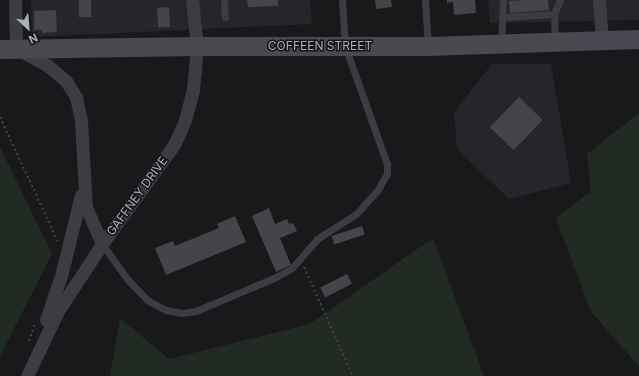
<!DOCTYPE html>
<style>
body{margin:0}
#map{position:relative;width:639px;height:376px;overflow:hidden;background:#19191c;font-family:Inter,sans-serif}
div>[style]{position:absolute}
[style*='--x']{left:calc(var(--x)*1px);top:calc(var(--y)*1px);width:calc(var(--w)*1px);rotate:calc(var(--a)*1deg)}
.built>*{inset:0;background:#262529}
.green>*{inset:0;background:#212a23}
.building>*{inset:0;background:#444449;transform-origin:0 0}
.path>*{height:2px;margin-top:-1px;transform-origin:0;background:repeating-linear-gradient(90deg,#404148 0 2px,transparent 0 5px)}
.service>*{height:7px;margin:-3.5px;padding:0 3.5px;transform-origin:3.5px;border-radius:3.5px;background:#3c3c43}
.minor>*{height:13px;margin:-6.5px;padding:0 6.5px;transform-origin:6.5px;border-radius:6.5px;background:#3c3c43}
.secondary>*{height:19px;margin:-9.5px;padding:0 9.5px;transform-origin:9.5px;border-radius:9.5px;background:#484951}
span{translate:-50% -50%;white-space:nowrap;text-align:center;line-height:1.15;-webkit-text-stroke:3px #141417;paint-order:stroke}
.street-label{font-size:12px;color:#abafbb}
.north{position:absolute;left:8px;top:8px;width:40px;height:40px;-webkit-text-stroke:3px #141417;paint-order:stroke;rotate:154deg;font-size:11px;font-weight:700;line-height:16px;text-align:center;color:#abafbb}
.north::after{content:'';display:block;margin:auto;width:14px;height:18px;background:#abafbb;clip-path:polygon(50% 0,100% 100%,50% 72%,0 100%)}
</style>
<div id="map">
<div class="built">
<div style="clip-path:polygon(31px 0,310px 0,312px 24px,32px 37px)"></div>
<div style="clip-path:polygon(488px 0,639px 0,639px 20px,490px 23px)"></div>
<div style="clip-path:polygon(492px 64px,551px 64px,571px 183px,509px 199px,457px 149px,454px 112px)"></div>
</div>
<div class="green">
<div style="clip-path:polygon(639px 113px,639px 366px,591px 312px,556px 218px,591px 191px,587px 154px)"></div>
<div style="clip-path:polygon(0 147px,52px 254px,0 356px)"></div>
<div style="clip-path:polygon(433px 238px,484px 376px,110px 376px,120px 318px,169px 359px,310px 324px)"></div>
</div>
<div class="building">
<div style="left:79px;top:0;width:12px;height:17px"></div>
<div style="clip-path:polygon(247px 0,278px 0,278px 6px,248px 7px)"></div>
<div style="clip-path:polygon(375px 0,391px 0,392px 7px,376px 9px)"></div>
<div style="clip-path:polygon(447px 0,475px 0,476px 13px,454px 15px,453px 2px,447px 3px)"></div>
<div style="clip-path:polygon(525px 0,548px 0,549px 10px,510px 13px,509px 1px)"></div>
<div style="left:169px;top:7px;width:20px;height:12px;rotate:87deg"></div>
<div style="clip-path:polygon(56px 10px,57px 32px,42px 33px,42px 30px,34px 30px,34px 11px)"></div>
<div style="left:519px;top:97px;width:33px;height:42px;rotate:44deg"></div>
<div style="clip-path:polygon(269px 208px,275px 224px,287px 219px,289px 224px,293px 223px,297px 231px,280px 238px,291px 265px,276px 272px,252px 216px)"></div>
<div style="clip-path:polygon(235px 216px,246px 242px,166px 275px,155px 248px,173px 241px,175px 246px,219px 228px,217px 224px)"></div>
<div style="left:362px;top:226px;width:9px;height:32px;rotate:72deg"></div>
<div style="left:347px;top:274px;width:11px;height:30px;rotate:63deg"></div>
</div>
<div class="path">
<div style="--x:0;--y:117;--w:138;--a:65.1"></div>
<div style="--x:304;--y:267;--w:120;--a:65.8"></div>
<div style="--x:29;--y:341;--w:18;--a:-71"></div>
</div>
<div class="service">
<div style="--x:224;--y:0;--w:17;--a:87"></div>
<div style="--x:425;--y:0;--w:46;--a:86.3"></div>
<div style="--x:554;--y:14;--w:26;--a:88"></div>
<div style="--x:502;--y:17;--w:52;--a:-3.3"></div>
<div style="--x:554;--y:14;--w:15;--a:-67"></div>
<div style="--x:501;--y:44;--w:44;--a:-87.4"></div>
<div style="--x:102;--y:244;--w:44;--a:54.2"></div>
<div style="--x:128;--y:280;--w:28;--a:46"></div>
<div style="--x:147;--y:300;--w:21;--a:28"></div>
<div style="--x:166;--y:310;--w:16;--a:11"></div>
<div style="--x:182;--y:313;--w:14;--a:-8"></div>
<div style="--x:196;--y:311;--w:87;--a:-23"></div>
<div style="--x:276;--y:277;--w:18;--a:-29"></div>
<div style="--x:292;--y:268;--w:38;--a:-49"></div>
<div style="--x:317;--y:239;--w:46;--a:-32.7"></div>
<div style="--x:356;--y:214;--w:31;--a:-48"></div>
<div style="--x:377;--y:191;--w:20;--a:-60"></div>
<div style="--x:387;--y:174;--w:10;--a:-90"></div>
<div style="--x:387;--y:164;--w:125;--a:-109.6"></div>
<div style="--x:345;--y:46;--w:46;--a:-93.7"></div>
</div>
<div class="minor">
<div style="--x:15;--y:0;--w:48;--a:88.8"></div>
<div style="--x:16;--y:48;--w:35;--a:29"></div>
<div style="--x:47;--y:65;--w:25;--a:40"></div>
<div style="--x:66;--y:81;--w:19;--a:58"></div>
<div style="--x:76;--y:97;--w:25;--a:78"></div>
<div style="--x:81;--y:121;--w:86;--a:86.7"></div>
<div style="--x:86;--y:207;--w:40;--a:66.6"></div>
<div style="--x:599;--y:0;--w:41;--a:85.8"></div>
<div style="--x:46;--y:320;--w:46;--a:-71.2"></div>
<div style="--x:61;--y:276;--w:83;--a:-76.1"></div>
<div style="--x:27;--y:376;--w:72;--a:-64.5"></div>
<div style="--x:58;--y:311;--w:80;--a:-56.7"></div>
<div style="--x:102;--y:244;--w:122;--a:-54"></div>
<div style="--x:174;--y:145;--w:27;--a:-66"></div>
<div style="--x:185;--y:120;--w:31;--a:-75"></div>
<div style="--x:193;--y:90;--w:44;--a:-84.8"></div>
<div style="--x:197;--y:46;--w:46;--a:-96.2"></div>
</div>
<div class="secondary">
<div style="--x:0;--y:49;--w:197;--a:-0.9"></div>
<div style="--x:197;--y:46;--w:231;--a:0"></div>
<div style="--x:428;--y:46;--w:211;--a:-1.9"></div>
</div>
<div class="street-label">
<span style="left:320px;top:46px">COFFEEN STREET</span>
<span style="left:137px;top:196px;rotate:-54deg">GAFFNEY DRIVE</span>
</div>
<div class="north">N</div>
</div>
